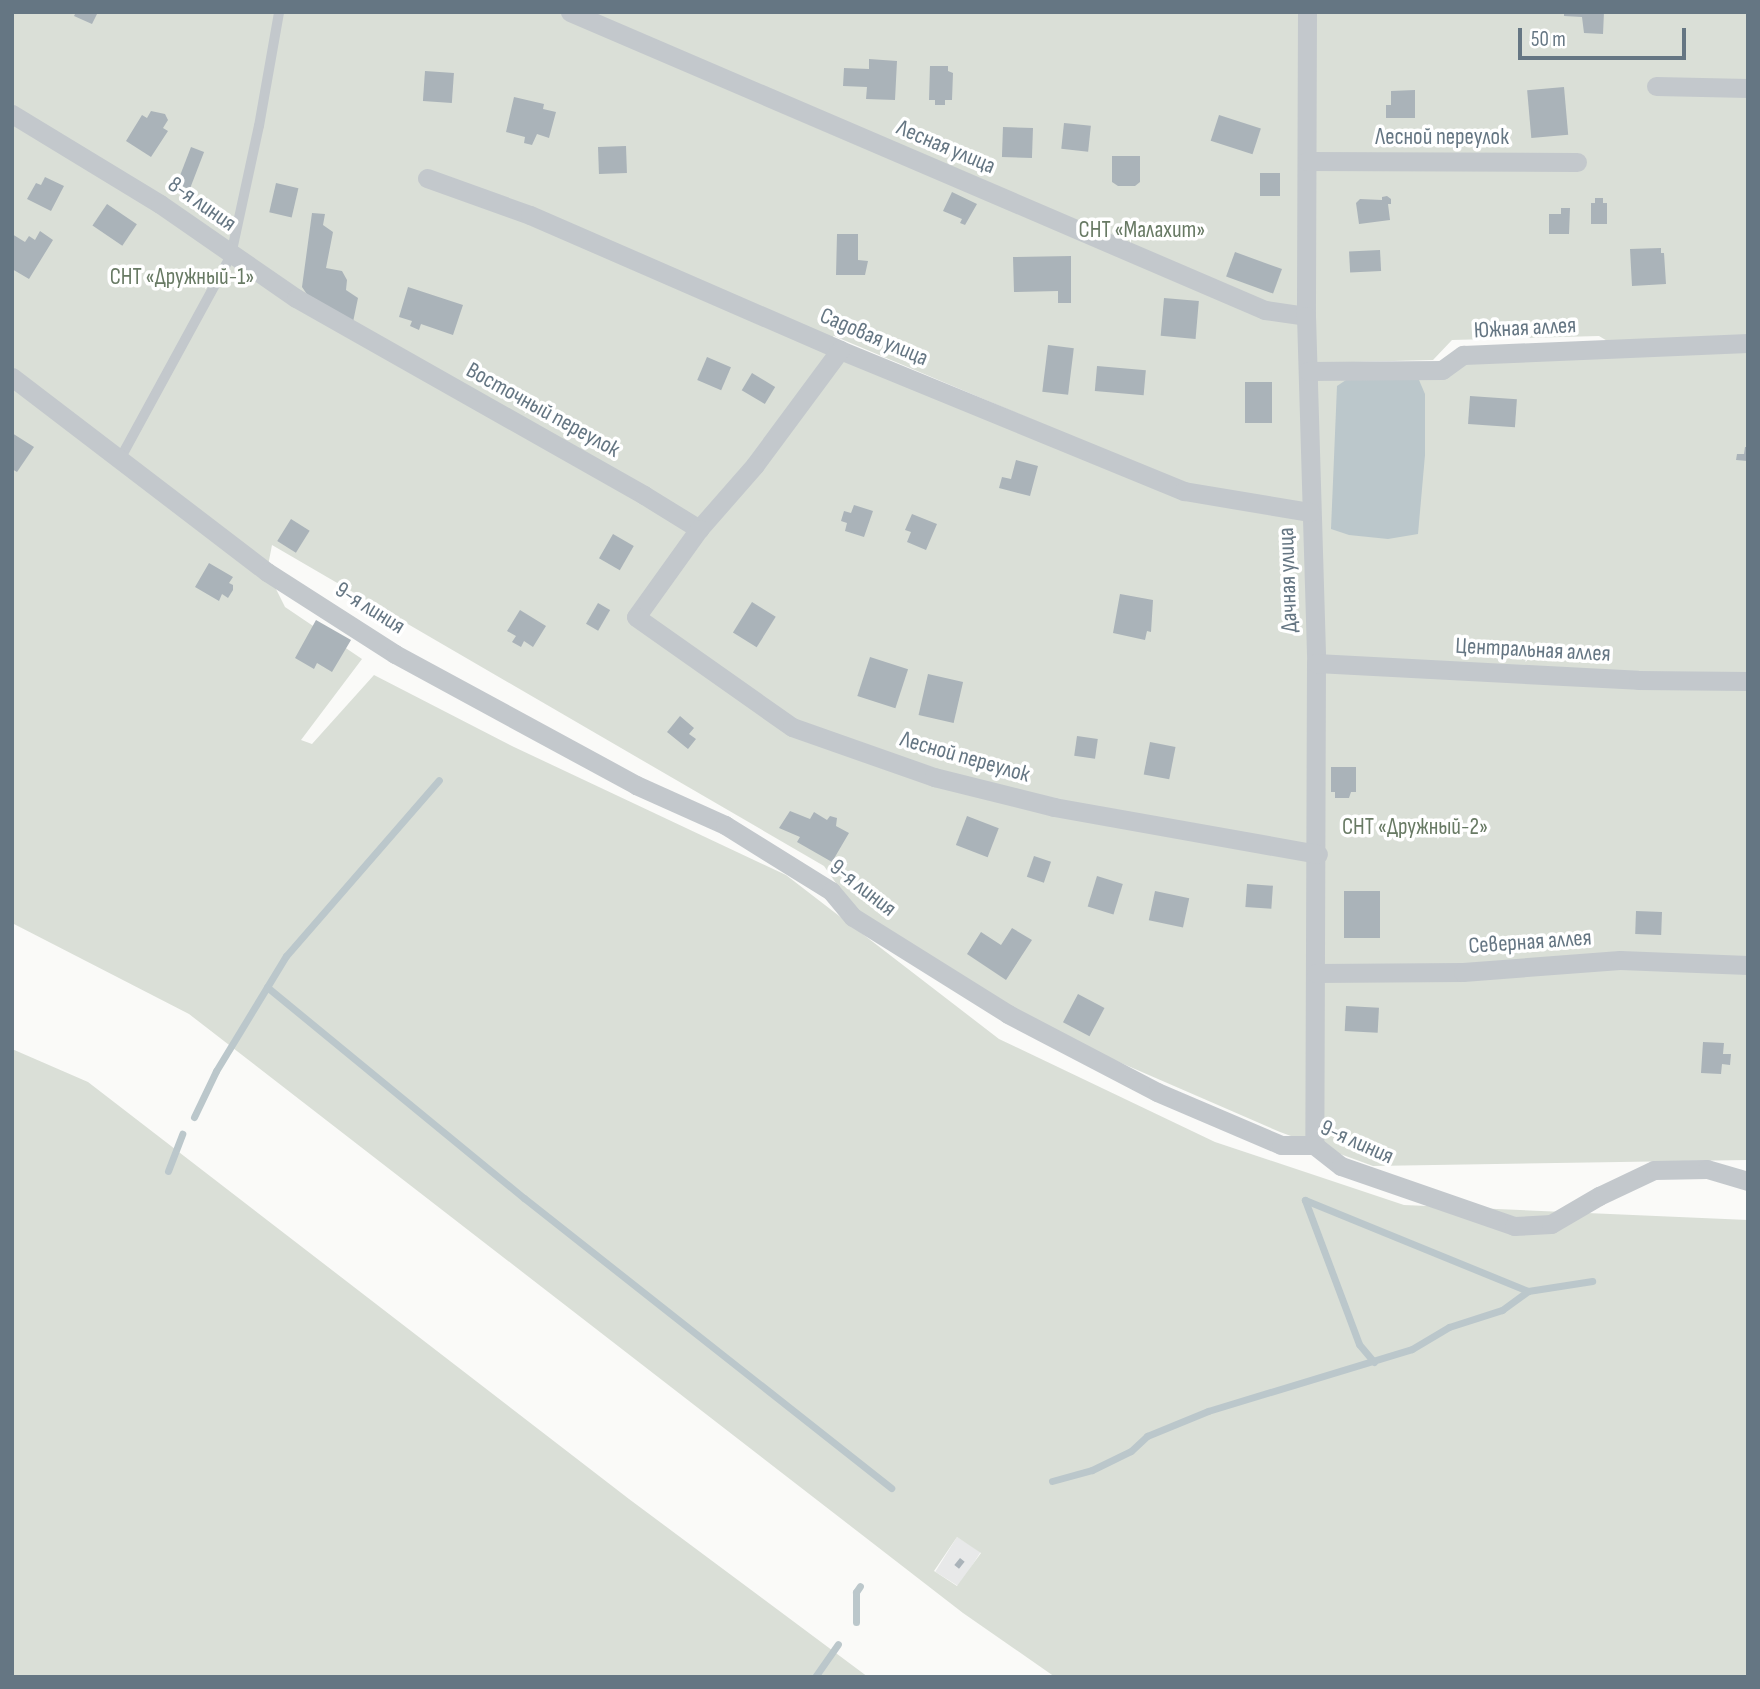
<!DOCTYPE html>
<meta charset="utf-8">
<style>
body{margin:0}
#map{position:relative;width:1760px;height:1689px;overflow:hidden;background:#fafaf8;font-family:"Sofia Sans Condensed",sans-serif}
div>[style]{position:absolute}
[style*='--x']{left:calc(var(--x)*1px);top:calc(var(--y)*1px);width:calc(var(--w)*1px);rotate:calc(var(--a)*1deg)}
.built>*{inset:0;background:#e8e9e9;transform-origin:0 0}
.green>*{inset:0;background:#dadfd7}
.water>*{inset:0;background:#bbc7cb}
.stream>*{height:7px;margin:-3.5px;padding:0 3.5px;transform-origin:3.5px;border-radius:3.5px;background:#bbc7cb}
.building>*{inset:0;background:#aab3b9;transform-origin:0 0}
.lane>*{height:10px;margin:-5px;padding:0 5px;transform-origin:5px;border-radius:5px;background:#c3c8cc}
.street>*{height:19px;margin:-9.5px;padding:0 9.5px;transform-origin:9.5px;border-radius:9.5px;background:#c3c8cc}
span{translate:-50% -50%;white-space:nowrap;text-align:center;line-height:1.15;-webkit-text-stroke:7px #fff;paint-order:stroke}
.street-label{font-size:23px;color:#657683}
.park-label{font-size:23px;color:#687a64}
.frame{position:absolute;inset:0;border:14px solid #657683;pointer-events:none}
.scale{position:absolute;left:1518px;top:28px;width:168px;height:32px;box-sizing:border-box;border:4px solid #657683;border-top:0;padding-left:9px;font-size:21px;line-height:24px;white-space:nowrap;color:#657683;-webkit-text-stroke:5px #fff;paint-order:stroke}
</style>
<div id="map">
<div class="built">
<div style="left:957px;top:1537px;width:28px;height:41px;rotate:32deg"></div>
</div>
<div class="green">
<div style="clip-path:polygon(evenodd,12px 12px,1748px 12px,1748px 1160px,1373px 1166px,1280px 1132px,1105px 1056px,1073px 1055px,859px 916px,824px 866px,272px 545px,267px 571px,285px 607px,362px 659px,301px 740px,312px 744px,374px 675px,514px 747px,786px 875px,999px 1039px,1215px 1142px,1404px 1205px,1748px 1220px,1748px 1677px,1055px 1677px,963px 1613px,189px 1014px,12px 923px,12px 12px,833px 336px,834px 336px,1185px 484px,840px 350px,833px 336px,12px 12px,1599px 336px,1619px 348px,1463px 355px,1442px 370px,1314px 363px,1433px 360px,1452px 340px,1599px 336px,12px 12px,957px 1537px,981px 1553px,957px 1586px,934px 1571px,957px 1537px)"></div>
<div style="clip-path:polygon(12px 1049px,88px 1082px,629px 1499px,868px 1677px,12px 1677px)"></div>
</div>
<div class="water">
<div style="clip-path:polygon(1346px 380px,1419px 380px,1425px 394px,1425px 455px,1418px 534px,1388px 539px,1349px 535px,1331px 529px,1337px 386px)"></div>
</div>
<div class="stream">
<div style="--x:267;--y:987;--w:333;--a:39.4"></div>
<div style="--x:524;--y:1198;--w:468;--a:38.3"></div>
<div style="--x:194;--y:1117;--w:51;--a:-64.4"></div>
<div style="--x:216;--y:1071;--w:135;--a:-58.7"></div>
<div style="--x:286;--y:956;--w:233;--a:-49"></div>
<div style="--x:168;--y:1171;--w:40;--a:-69"></div>
<div style="--x:1374;--y:1362;--w:23;--a:-130"></div>
<div style="--x:1359;--y:1344;--w:154;--a:-110.6"></div>
<div style="--x:1305;--y:1200;--w:241;--a:22.2"></div>
<div style="--x:1052;--y:1481;--w:41;--a:-15.4"></div>
<div style="--x:1092;--y:1470;--w:43;--a:-26"></div>
<div style="--x:1131;--y:1451;--w:22;--a:-43"></div>
<div style="--x:1147;--y:1436;--w:66;--a:-22.3"></div>
<div style="--x:1208;--y:1411;--w:213;--a:-16.9"></div>
<div style="--x:1412;--y:1349;--w:43;--a:-30.7"></div>
<div style="--x:1449;--y:1327;--w:56;--a:-17.8"></div>
<div style="--x:1502;--y:1310;--w:32;--a:-36"></div>
<div style="--x:1528;--y:1291;--w:65;--a:-8.9"></div>
<div style="--x:856;--y:1622;--w:30;--a:-90"></div>
<div style="--x:856;--y:1592;--w:7;--a:-56"></div>
<div style="--x:815;--y:1677;--w:40;--a:-55.1"></div>
</div>
<div class="building">
<div style="clip-path:polygon(76px 12px,98px 12px,92px 24px,74px 16px)"></div>
<div style="clip-path:polygon(1564px 12px,1604px 12px,1603px 34px,1584px 33px,1582px 17px,1564px 16px)"></div>
<div style="clip-path:polygon(869px 59px,897px 61px,895px 100px,866px 99px,867px 87px,843px 86px,844px 68px,869px 69px)"></div>
<div style="clip-path:polygon(930px 66px,948px 66px,948px 71px,953px 73px,952px 100px,945px 100px,945px 105px,935px 105px,935px 100px,929px 100px)"></div>
<div style="left:425px;top:71px;width:29px;height:30px;rotate:4deg"></div>
<div style="left:1564px;top:87px;width:48px;height:37px;rotate:85deg"></div>
<div style="clip-path:polygon(1415px 90px,1415px 118px,1386px 118px,1386px 105px,1391px 105px,1391px 91px)"></div>
<div style="clip-path:polygon(514px 97px,544px 104px,543px 109px,556px 112px,549px 138px,537px 134px,532px 145px,524px 143px,525px 137px,506px 132px)"></div>
<div style="clip-path:polygon(151px 111px,165px 114px,168px 120px,163px 128px,168px 131px,151px 157px,126px 141px,142px 115px,147px 118px)"></div>
<div style="left:1219px;top:115px;width:44px;height:27px;rotate:18deg"></div>
<div style="left:1064px;top:123px;width:27px;height:26px;rotate:6deg"></div>
<div style="left:1003px;top:127px;width:30px;height:30px;rotate:2deg"></div>
<div style="left:626px;top:146px;width:27px;height:28px;rotate:88deg"></div>
<div style="left:191px;top:147px;width:14px;height:40px;rotate:21deg"></div>
<div style="clip-path:polygon(1112px 156px,1140px 156px,1140px 182px,1135px 186px,1118px 186px,1112px 182px)"></div>
<div style="left:1260px;top:173px;width:20px;height:23px"></div>
<div style="clip-path:polygon(45px 177px,64px 186px,51px 211px,27px 199px,36px 183px,41px 185px)"></div>
<div style="left:276px;top:183px;width:23px;height:30px;rotate:13deg"></div>
<div style="clip-path:polygon(952px 192px,977px 204px,965px 225px,960px 223px,962px 219px,943px 211px)"></div>
<div style="clip-path:polygon(1387px 196px,1391px 199px,1391px 204px,1388px 204px,1390px 220px,1359px 224px,1356px 203px,1360px 199px,1382px 200px,1382px 197px)"></div>
<div style="clip-path:polygon(1595px 198px,1603px 198px,1603px 203px,1607px 203px,1607px 224px,1591px 224px,1591px 203px,1595px 203px)"></div>
<div style="left:107px;top:204px;width:36px;height:26px;rotate:34deg"></div>
<div style="clip-path:polygon(1561px 208px,1570px 208px,1569px 234px,1549px 234px,1549px 214px,1561px 214px)"></div>
<div style="clip-path:polygon(312px 213px,325px 214px,323px 225px,333px 232px,326px 268px,342px 271px,347px 280px,346px 290px,358px 298px,353px 322px,315px 306px,302px 287px)"></div>
<div style="clip-path:polygon(40px 231px,53px 240px,29px 279px,12px 269px,12px 234px,25px 242px,29px 236px,35px 240px)"></div>
<div style="clip-path:polygon(837px 234px,858px 234px,858px 260px,868px 261px,865px 275px,836px 275px)"></div>
<div style="clip-path:polygon(1661px 248px,1661px 253px,1664px 253px,1666px 284px,1632px 286px,1630px 249px)"></div>
<div style="left:1380px;top:250px;width:21px;height:31px;rotate:87deg"></div>
<div style="left:1235px;top:252px;width:50px;height:26px;rotate:20deg"></div>
<div style="clip-path:polygon(1071px 256px,1071px 303px,1058px 303px,1058px 291px,1014px 292px,1013px 257px)"></div>
<div style="clip-path:polygon(408px 287px,463px 305px,453px 335px,421px 324px,419px 330px,410px 326px,412px 321px,399px 317px)"></div>
<div style="left:1164px;top:298px;width:35px;height:38px;rotate:5deg"></div>
<div style="left:1048px;top:345px;width:26px;height:47px;rotate:7deg"></div>
<div style="left:707px;top:357px;width:26px;height:25px;rotate:23deg"></div>
<div style="left:1097px;top:366px;width:49px;height:25px;rotate:5deg"></div>
<div style="left:752px;top:373px;width:27px;height:20px;rotate:31deg"></div>
<div style="left:1245px;top:382px;width:27px;height:41px"></div>
<div style="left:1470px;top:396px;width:47px;height:28px;rotate:4deg"></div>
<div style="clip-path:polygon(12px 433px,34px 447px,17px 472px,12px 469px)"></div>
<div style="clip-path:polygon(1745px 447px,1748px 447px,1748px 461px,1736px 460px,1737px 454px,1744px 454px)"></div>
<div style="clip-path:polygon(1016px 460px,1038px 466px,1030px 496px,999px 488px,1002px 477px,1011px 479px)"></div>
<div style="clip-path:polygon(854px 505px,873px 511px,864px 537px,845px 531px,847px 523px,841px 521px,844px 511px,851px 513px)"></div>
<div style="clip-path:polygon(912px 514px,937px 524px,926px 550px,907px 542px,911px 532px,905px 530px)"></div>
<div style="left:291px;top:519px;width:22px;height:26px;rotate:32deg"></div>
<div style="left:613px;top:534px;width:24px;height:28px;rotate:30deg"></div>
<div style="clip-path:polygon(209px 563px,233px 577px,229px 583px,233px 585px,233px 590px,228px 598px,222px 594px,219px 601px,195px 587px)"></div>
<div style="clip-path:polygon(1120px 594px,1153px 600px,1151px 632px,1147px 631px,1145px 640px,1113px 633px)"></div>
<div style="left:752px;top:602px;width:28px;height:36px;rotate:32deg"></div>
<div style="left:598px;top:603px;width:14px;height:24px;rotate:30deg"></div>
<div style="clip-path:polygon(520px 610px,546px 626px,533px 647px,524px 641px,521px 647px,512px 642px,516px 636px,507px 631px)"></div>
<div style="clip-path:polygon(316px 620px,351px 640px,332px 672px,317px 663px,314px 669px,295px 658px)"></div>
<div style="left:870px;top:657px;width:40px;height:41px;rotate:18deg"></div>
<div style="left:928px;top:674px;width:36px;height:42px;rotate:13deg"></div>
<div style="clip-path:polygon(680px 716px,694px 728px,689px 734px,696px 739px,688px 749px,667px 732px)"></div>
<div style="left:1077px;top:736px;width:21px;height:20px;rotate:8deg"></div>
<div style="left:1150px;top:742px;width:26px;height:33px;rotate:11deg"></div>
<div style="clip-path:polygon(1331px 767px,1356px 767px,1356px 792px,1351px 792px,1349px 798px,1335px 798px,1335px 792px,1331px 792px)"></div>
<div style="clip-path:polygon(790px 811px,810px 819px,814px 812px,827px 820px,830px 816px,837px 818px,836px 826px,849px 833px,832px 862px,797px 842px,800px 837px,779px 828px)"></div>
<div style="left:967px;top:816px;width:34px;height:31px;rotate:21deg"></div>
<div style="left:1034px;top:856px;width:18px;height:22px;rotate:19deg"></div>
<div style="left:1097px;top:876px;width:27px;height:32px;rotate:17deg"></div>
<div style="left:1247px;top:884px;width:26px;height:23px;rotate:4deg"></div>
<div style="left:1155px;top:891px;width:35px;height:30px;rotate:12deg"></div>
<div style="left:1380px;top:891px;width:47px;height:36px;rotate:90deg"></div>
<div style="left:1636px;top:911px;width:26px;height:23px;rotate:2deg"></div>
<div style="clip-path:polygon(1012px 928px,1032px 940px,1006px 980px,967px 954px,981px 932px,1001px 945px)"></div>
<div style="left:1078px;top:994px;width:30px;height:32px;rotate:28deg"></div>
<div style="left:1346px;top:1006px;width:33px;height:25px;rotate:3deg"></div>
<div style="clip-path:polygon(1703px 1042px,1724px 1043px,1723px 1054px,1731px 1054px,1730px 1065px,1722px 1064px,1721px 1074px,1701px 1073px)"></div>
<div style="left:960px;top:1558px;width:6px;height:9px;rotate:39deg"></div>
</div>
<div class="lane">
<div style="--x:120;--y:459;--w:232;--a:-61.4"></div>
<div style="--x:231;--y:255;--w:132;--a:-77.8"></div>
<div style="--x:259;--y:126;--w:116;--a:-80"></div>
</div>
<div class="street">
<div style="--x:570;--y:12;--w:756;--a:23.21"></div>
<div style="--x:1265;--y:310;--w:41;--a:8.3"></div>
<div style="--x:1307;--y:12;--w:304;--a:90.2"></div>
<div style="--x:1306;--y:316;--w:347;--a:88.3"></div>
<div style="--x:1316;--y:663;--w:482;--a:90.2"></div>
<div style="--x:1656;--y:86;--w:92;--a:1.2"></div>
<div style="--x:12;--y:114;--w:173;--a:31.3"></div>
<div style="--x:160;--y:204;--w:165;--a:34.7"></div>
<div style="--x:296;--y:298;--w:400;--a:29.5"></div>
<div style="--x:644;--y:495;--w:65;--a:31.7"></div>
<div style="--x:1307;--y:161;--w:270;--a:0.2"></div>
<div style="--x:427;--y:178;--w:109;--a:19.8"></div>
<div style="--x:530;--y:215;--w:338;--a:23.5"></div>
<div style="--x:840;--y:350;--w:372;--a:22.3"></div>
<div style="--x:1184;--y:491;--w:128;--a:9.5"></div>
<div style="--x:840;--y:350;--w:143;--a:126.5"></div>
<div style="--x:755;--y:465;--w:85;--a:131.2"></div>
<div style="--x:699;--y:529;--w:108;--a:125.6"></div>
<div style="--x:636;--y:617;--w:191;--a:35.2"></div>
<div style="--x:792;--y:727;--w:151;--a:19.4"></div>
<div style="--x:934;--y:777;--w:124;--a:14"></div>
<div style="--x:1054;--y:807;--w:268;--a:10.1"></div>
<div style="--x:1308;--y:371;--w:134;--a:-0.4"></div>
<div style="--x:1442;--y:370;--w:26;--a:-36"></div>
<div style="--x:1463;--y:355;--w:285;--a:-2.4"></div>
<div style="--x:12;--y:377;--w:321;--a:37.4"></div>
<div style="--x:267;--y:572;--w:152;--a:32.6"></div>
<div style="--x:395;--y:654;--w:274;--a:28.5"></div>
<div style="--x:636;--y:785;--w:98;--a:24.2"></div>
<div style="--x:725;--y:825;--w:125;--a:31.9"></div>
<div style="--x:831;--y:891;--w:34;--a:50"></div>
<div style="--x:853;--y:917;--w:183;--a:32"></div>
<div style="--x:1008;--y:1014;--w:168;--a:27.6"></div>
<div style="--x:1157;--y:1092;--w:135;--a:23.1"></div>
<div style="--x:1281;--y:1145;--w:33;--a:0"></div>
<div style="--x:1314;--y:1145;--w:34;--a:38"></div>
<div style="--x:1341;--y:1166;--w:183;--a:19.1"></div>
<div style="--x:1514;--y:1226;--w:37;--a:-3"></div>
<div style="--x:1551;--y:1224;--w:56;--a:-30.3"></div>
<div style="--x:1599;--y:1196;--w:61;--a:-25.3"></div>
<div style="--x:1654;--y:1170;--w:53;--a:-1.1"></div>
<div style="--x:1707;--y:1169;--w:43;--a:16.3"></div>
<div style="--x:1316;--y:663;--w:322;--a:3"></div>
<div style="--x:1638;--y:680;--w:110;--a:0.5"></div>
<div style="--x:1316;--y:973;--w:147;--a:-0.4"></div>
<div style="--x:1463;--y:972;--w:157;--a:-4.4"></div>
<div style="--x:1620;--y:960;--w:128;--a:2.2"></div>
</div>
<div class="street-label">
<span style="left:1442px;top:137px">Лесной переулок</span>
<span style="left:946px;top:147px;rotate:23deg">Лесная улица</span>
<span style="left:202px;top:204px;rotate:35deg">8-я линия</span>
<span style="left:1525px;top:328px;rotate:-3deg">Южная аллея</span>
<span style="left:874px;top:337px;rotate:23deg">Садовая улица</span>
<span style="left:543px;top:410px;rotate:29deg">Восточный переулок</span>
<span style="left:1288px;top:580px;rotate:-92deg">Дачная улица</span>
<span style="left:370px;top:608px;rotate:32deg">9-я линия</span>
<span style="left:1533px;top:650px;rotate:3deg">Центральная аллея</span>
<span style="left:965px;top:757px;rotate:16deg">Лесной переулок</span>
<span style="left:863px;top:888px;rotate:38deg">9-я линия</span>
<span style="left:1530px;top:942px;rotate:-4deg">Северная аллея</span>
<span style="left:1357px;top:1142px;rotate:24deg">9-я линия</span>
</div>
<div class="park-label">
<span style="left:1142px;top:230px">СНТ «Малахит»</span>
<span style="left:182px;top:277px">СНТ «Дружный-1»</span>
<span style="left:1415px;top:827px">СНТ «Дружный-2»</span>
</div>
<div class="frame"></div>
<div class="scale">50 m</div>
</div>
